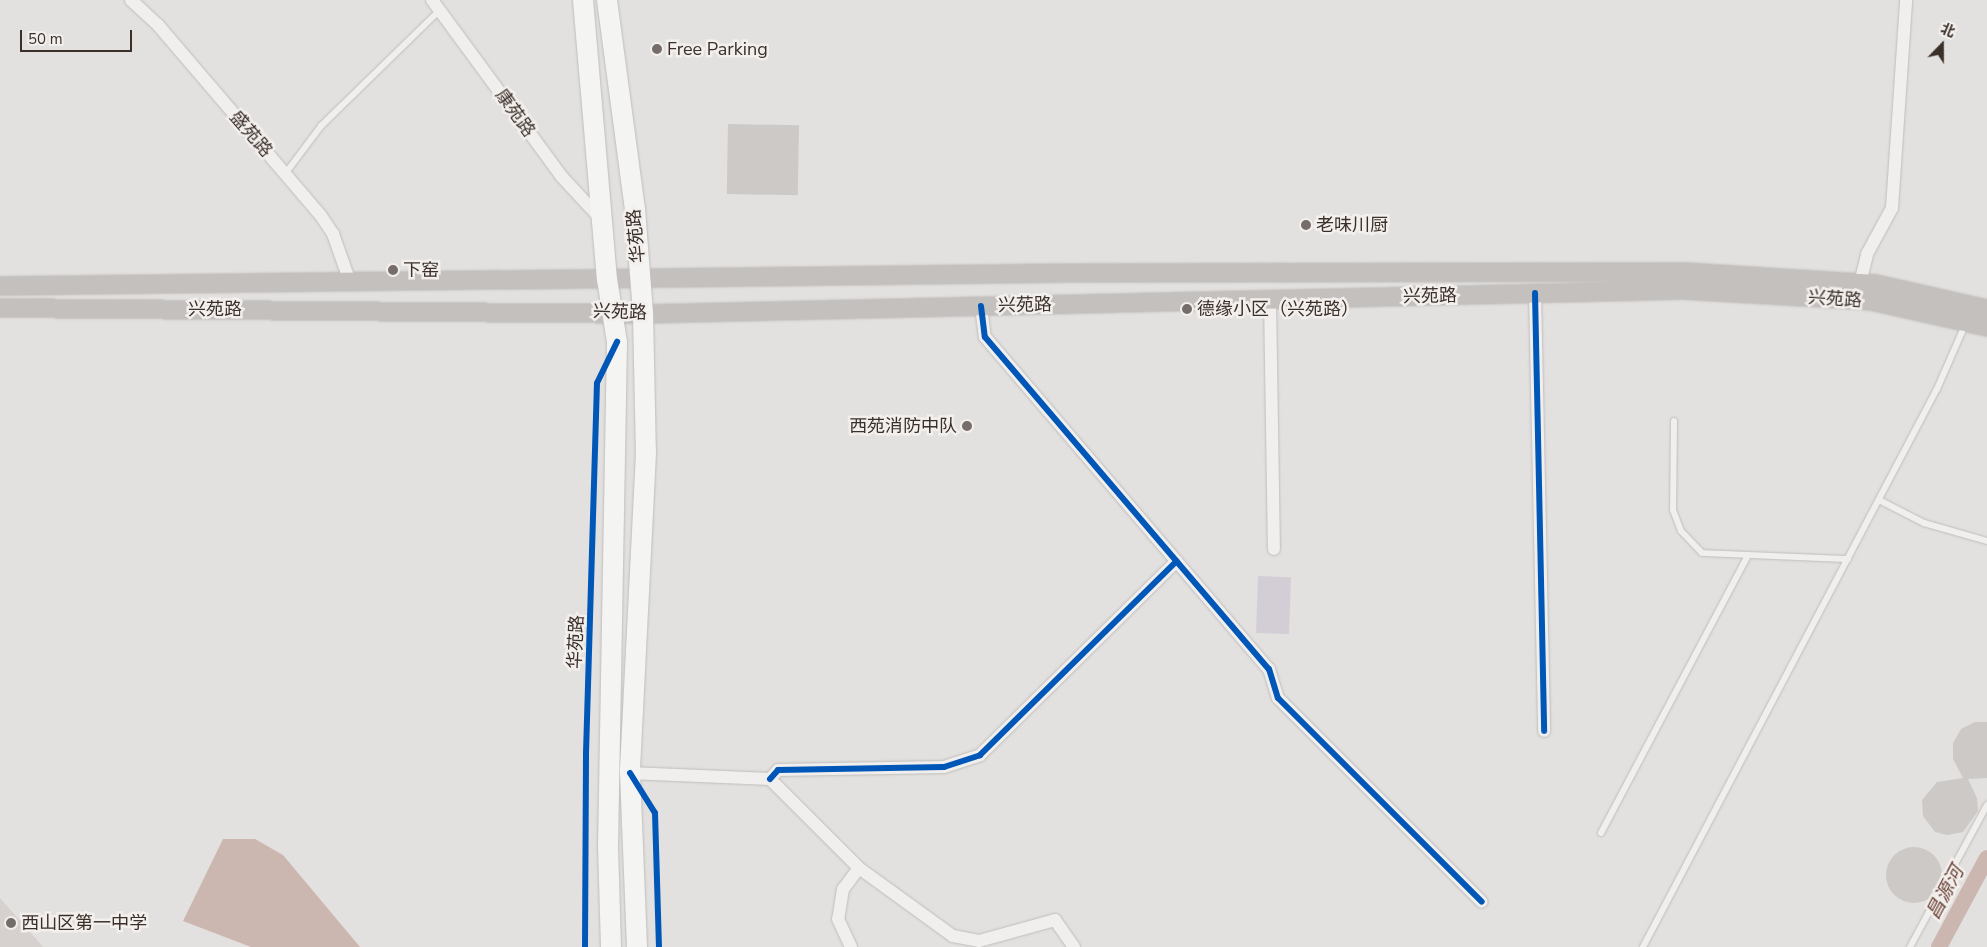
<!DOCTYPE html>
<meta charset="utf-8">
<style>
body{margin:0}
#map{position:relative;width:1987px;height:947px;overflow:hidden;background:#e3e1df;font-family:"Nunito Sans","Noto Sans SC",sans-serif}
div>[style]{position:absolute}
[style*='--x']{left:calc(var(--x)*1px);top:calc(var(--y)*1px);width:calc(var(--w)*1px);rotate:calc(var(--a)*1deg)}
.built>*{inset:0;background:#d6d0ce}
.green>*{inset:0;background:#d3ced6;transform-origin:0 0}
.water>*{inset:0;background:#ccb7b0}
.canal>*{height:16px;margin:-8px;padding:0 8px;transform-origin:8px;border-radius:8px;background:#ccb7b0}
.building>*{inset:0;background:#ccc9c7;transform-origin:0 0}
.round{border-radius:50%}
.roads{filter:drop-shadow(0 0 1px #bfbdbc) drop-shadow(0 0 1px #bfbdbc)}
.lane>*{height:6px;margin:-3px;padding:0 3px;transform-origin:3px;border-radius:3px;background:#f1efee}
.street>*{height:12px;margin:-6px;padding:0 6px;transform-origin:6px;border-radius:6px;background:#f1efee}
.secondary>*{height:18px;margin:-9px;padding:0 9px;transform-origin:9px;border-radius:9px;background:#c3c0be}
.primary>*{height:20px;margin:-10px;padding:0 10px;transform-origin:10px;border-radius:10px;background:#f4f4f3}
.cycleway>*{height:6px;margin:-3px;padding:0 3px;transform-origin:3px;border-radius:3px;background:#0057b8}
.dots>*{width:14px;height:14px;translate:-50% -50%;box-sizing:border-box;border:2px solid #f3efed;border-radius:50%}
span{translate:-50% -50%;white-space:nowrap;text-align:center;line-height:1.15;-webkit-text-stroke:5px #f3efed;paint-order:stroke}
.poi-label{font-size:18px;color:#3a2f29}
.left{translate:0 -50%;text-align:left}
.right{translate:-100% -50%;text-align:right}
.street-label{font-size:18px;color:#3a2f29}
.water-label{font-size:19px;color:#6a4537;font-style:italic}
.north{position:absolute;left:1917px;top:20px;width:50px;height:50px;-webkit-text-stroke:4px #f3efed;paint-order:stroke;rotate:22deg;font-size:14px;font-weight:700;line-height:20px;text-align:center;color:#3a2f29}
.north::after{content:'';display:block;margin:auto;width:18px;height:22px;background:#3a2f29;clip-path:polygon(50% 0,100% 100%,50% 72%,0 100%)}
.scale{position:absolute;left:20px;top:30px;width:112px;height:22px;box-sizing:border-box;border:2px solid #3a2f29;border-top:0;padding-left:6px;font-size:15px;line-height:18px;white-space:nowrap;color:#3a2f29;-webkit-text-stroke:4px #f3efed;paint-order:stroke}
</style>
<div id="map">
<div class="built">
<div style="clip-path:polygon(0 898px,43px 947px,0 947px)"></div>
</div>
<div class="green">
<div style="left:1258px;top:576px;width:33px;height:57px;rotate:2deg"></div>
</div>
<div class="water">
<div style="clip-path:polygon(223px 839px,255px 839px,283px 855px,360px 947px,251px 947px,183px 921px)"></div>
</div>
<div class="canal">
<div style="--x:1939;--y:947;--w:101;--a:-61.7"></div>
</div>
<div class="building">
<div style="left:728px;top:124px;width:71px;height:70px;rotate:1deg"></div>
<div style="clip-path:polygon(1975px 722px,1987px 722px,1987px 778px,1968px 779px,1977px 798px,1978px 811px,1963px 832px,1947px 835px,1935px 832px,1923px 816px,1922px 800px,1937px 782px,1963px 778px,1953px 759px,1953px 743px,1961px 729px)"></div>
<div class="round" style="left:1886px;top:847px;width:56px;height:56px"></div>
</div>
<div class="roads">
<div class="lane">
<div style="--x:285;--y:174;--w:60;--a:-53.1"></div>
<div style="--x:321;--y:126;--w:166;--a:-44.3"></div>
<div style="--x:1674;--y:421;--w:89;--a:90.6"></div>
<div style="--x:1673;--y:510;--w:22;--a:69"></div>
<div style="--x:1681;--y:531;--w:30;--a:46"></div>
<div style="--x:1702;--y:553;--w:146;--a:2.4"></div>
<div style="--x:1879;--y:500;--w:51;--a:27.1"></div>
<div style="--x:1924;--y:523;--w:66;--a:15.9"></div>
<div style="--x:1601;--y:833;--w:314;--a:-62.1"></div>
<div style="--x:1643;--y:947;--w:631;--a:-62.22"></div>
<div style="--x:1937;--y:389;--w:72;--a:-66.3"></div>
<div style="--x:1910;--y:947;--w:162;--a:-61.5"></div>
</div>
<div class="street">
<div style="--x:131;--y:0;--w:37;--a:43"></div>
<div style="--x:158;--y:25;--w:251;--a:49.5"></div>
<div style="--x:321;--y:216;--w:22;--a:56"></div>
<div style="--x:333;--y:234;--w:51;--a:70.5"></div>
<div style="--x:432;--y:0;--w:220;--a:53.7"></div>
<div style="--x:562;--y:177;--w:57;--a:47.1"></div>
<div style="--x:1860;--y:283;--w:30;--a:-76"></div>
<div style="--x:1867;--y:254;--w:52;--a:-61.5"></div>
<div style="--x:1892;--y:208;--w:208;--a:-86.1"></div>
<div style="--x:1535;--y:293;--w:438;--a:88.8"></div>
<div style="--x:1270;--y:299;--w:250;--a:89.1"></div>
<div style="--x:981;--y:306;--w:31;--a:83"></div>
<div style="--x:985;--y:337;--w:437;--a:49.5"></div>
<div style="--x:1269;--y:669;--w:30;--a:73"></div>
<div style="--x:1278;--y:698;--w:288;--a:45"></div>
<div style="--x:630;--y:773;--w:140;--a:2.5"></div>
<div style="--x:770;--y:779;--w:126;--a:45"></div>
<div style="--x:859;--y:868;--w:26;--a:127"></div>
<div style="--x:843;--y:889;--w:30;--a:99"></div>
<div style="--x:838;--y:919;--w:31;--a:65"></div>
<div style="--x:770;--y:779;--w:12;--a:-48"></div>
<div style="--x:778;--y:770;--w:166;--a:-1"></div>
<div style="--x:944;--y:767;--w:38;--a:-18"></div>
<div style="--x:980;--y:755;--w:276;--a:-44.6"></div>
<div style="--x:859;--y:868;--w:116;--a:35.9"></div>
<div style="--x:953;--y:936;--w:26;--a:11"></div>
<div style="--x:979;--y:941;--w:79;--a:-15.4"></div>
<div style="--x:1055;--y:920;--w:33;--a:55"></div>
</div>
<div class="secondary">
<div style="--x:0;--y:286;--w:1067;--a:-0.7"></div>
<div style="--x:1067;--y:273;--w:618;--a:-0.09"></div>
<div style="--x:1685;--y:272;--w:191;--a:3.6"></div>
<div style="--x:1876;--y:284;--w:114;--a:12.7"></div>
<div style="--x:0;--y:308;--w:643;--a:0.53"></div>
<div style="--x:643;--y:314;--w:1040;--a:-1.32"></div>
<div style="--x:1683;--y:290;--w:188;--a:3.3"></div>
<div style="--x:1871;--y:301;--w:119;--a:12.6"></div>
</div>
<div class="primary">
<div style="--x:583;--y:0;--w:280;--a:85.1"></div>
<div style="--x:607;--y:279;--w:64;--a:81"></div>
<div style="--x:617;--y:342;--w:504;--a:91.02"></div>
<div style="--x:608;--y:846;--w:101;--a:88.3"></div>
<div style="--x:607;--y:0;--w:211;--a:82.4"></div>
<div style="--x:635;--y:209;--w:105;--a:85.6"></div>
<div style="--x:643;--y:314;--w:139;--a:88.8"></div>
<div style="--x:646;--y:453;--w:320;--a:92.9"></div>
<div style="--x:630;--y:773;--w:174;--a:87.7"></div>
</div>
</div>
<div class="cycleway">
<div style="--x:1535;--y:293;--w:438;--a:88.8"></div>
<div style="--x:981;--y:306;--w:31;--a:83"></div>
<div style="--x:985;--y:337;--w:437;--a:49.5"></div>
<div style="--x:1269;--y:669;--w:30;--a:73"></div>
<div style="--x:1278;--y:698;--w:288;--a:45"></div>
<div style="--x:630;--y:773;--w:47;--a:58"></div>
<div style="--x:655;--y:813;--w:134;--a:88.3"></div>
<div style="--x:770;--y:779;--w:12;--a:-48"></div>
<div style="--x:778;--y:770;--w:166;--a:-1"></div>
<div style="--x:944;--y:767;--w:38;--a:-18"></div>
<div style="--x:980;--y:755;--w:276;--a:-44.6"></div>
<div style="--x:585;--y:947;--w:194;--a:-89.7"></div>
<div style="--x:586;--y:753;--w:370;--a:-88.3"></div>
<div style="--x:597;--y:383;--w:46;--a:-64"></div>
</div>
<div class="dots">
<div style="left:657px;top:49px;background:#756d69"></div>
<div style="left:1306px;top:225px;background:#756d69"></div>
<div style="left:393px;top:270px;background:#756d69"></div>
<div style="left:1187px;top:309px;background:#756d69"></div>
<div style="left:967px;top:426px;background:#756d69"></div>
<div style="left:11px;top:923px;background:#756d69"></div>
</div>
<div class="poi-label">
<span class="left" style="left:667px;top:49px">Free Parking</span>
<span class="left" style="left:1316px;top:225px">老味川厨</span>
<span class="left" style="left:403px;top:270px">下窑</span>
<span class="left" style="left:1197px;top:309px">德缘小区（兴苑路）</span>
<span class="right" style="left:957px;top:426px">西苑消防中队</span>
<span class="left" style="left:21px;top:923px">西山区第一中学</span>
</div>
<div class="street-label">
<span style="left:515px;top:113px;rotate:54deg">康苑路</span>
<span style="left:251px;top:134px;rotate:49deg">盛苑路</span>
<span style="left:636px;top:236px;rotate:-95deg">华苑路</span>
<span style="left:1430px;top:296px;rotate:-1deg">兴苑路</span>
<span style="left:1835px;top:299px;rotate:4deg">兴苑路</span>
<span style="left:1025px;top:305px;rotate:-1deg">兴苑路</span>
<span style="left:215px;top:309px">兴苑路</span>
<span style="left:620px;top:312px;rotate:2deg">兴苑路</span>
<span style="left:576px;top:642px;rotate:-87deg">华苑路</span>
</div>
<div class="water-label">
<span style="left:1946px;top:893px;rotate:-62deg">昌源河</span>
</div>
<div class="north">北</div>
<div class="scale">50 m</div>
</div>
